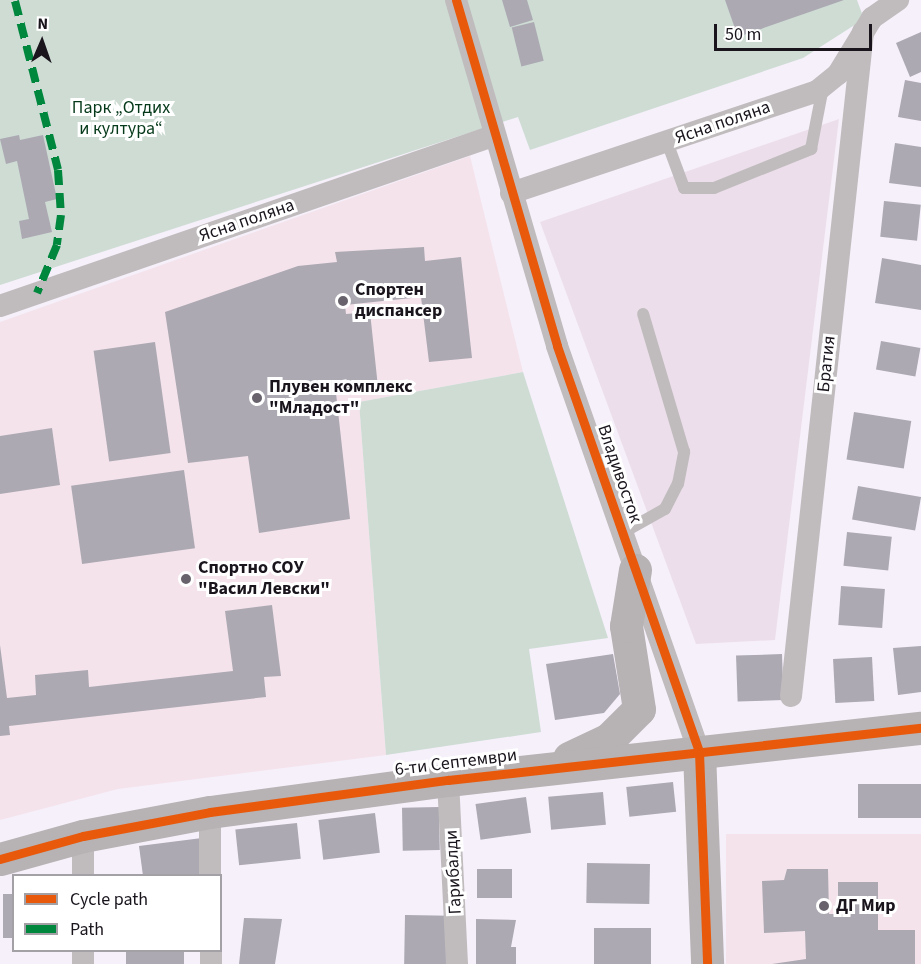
<!DOCTYPE html>
<meta charset="utf-8">
<style>
body{margin:0}
#map{position:relative;width:921px;height:964px;overflow:hidden;background:#f6f0fb;font-family:"Source Sans 3",sans-serif}
div>[style]{position:absolute}
[style*='--x']{left:calc(var(--x)*1px);top:calc(var(--y)*1px);width:calc(var(--w)*1px);rotate:calc(var(--a)*1deg)}
.commercial>*{inset:0;background:#ecdfeb}
.education>*{inset:0;background:#f4e3eb;transform-origin:0 0}
.green>*{inset:0;background:#cedcd4}
.building>*{inset:0;background:#aca9b3;transform-origin:0 0}
.lane>*{height:12px;margin:-6px;padding:0 6px;transform-origin:6px;border-radius:6px;background:#c0bcbd}
.street>*{height:22px;margin:-11px;padding:0 11px;transform-origin:11px;border-radius:11px;background:#c0bcbd}
.secondary>*{height:33px;margin:-16.5px;padding:0 16.5px;transform-origin:16.5px;border-radius:16.5px;background:#b7b2b3}
.quiet>*{height:8px;margin-top:-4px;transform-origin:0;background:repeating-linear-gradient(90deg,#00873e 0 15px,transparent 0 23px)}
.cycleway>*{height:9px;margin:-4.5px;padding:0 4.5px;transform-origin:4.5px;border-radius:4.5px;background:#e8590c}
.dots>*{width:16px;height:16px;translate:-50% -50%;box-sizing:border-box;border:3px solid #fff;border-radius:50%}
span{translate:-50% -50%;white-space:nowrap;text-align:center;line-height:1.15;-webkit-text-stroke:6px #fff;paint-order:stroke}
.park-label{font-size:18px;color:#053919}
.street-label{font-size:18px;color:#1a151d}
.poi-label{font-size:18px;color:#1a151d;font-weight:700}
.left{translate:0 -50%;text-align:left}
.legend{position:absolute;left:12px;top:874px;width:210px;height:78px;box-sizing:border-box;background:#fff;border:2px solid #a3a1a5;margin:0;padding:8px 10px;list-style:none;font-size:18px;color:#1a151d}
.legend li{display:flex;align-items:center;gap:12px;height:30px}
.legend b{width:30px;border:2px solid #a3a1a5}
.north{position:absolute;left:12px;top:12px;width:60px;height:60px;-webkit-text-stroke:4px #fff;paint-order:stroke;rotate:2deg;font-size:16px;font-weight:700;line-height:24px;text-align:center;color:#1a151d}
.north::after{content:'';display:block;margin:auto;width:21px;height:27px;background:#1a151d;clip-path:polygon(50% 0,100% 100%,50% 72%,0 100%)}
.scale{position:absolute;left:714px;top:24px;width:158px;height:27px;box-sizing:border-box;border:3px solid #1a151d;border-top:0;padding-left:8px;font-size:18px;line-height:21px;white-space:nowrap;color:#1a151d;-webkit-text-stroke:4px #fff;paint-order:stroke}
</style>
<div id="map">
<div class="commercial">
<div style="clip-path:polygon(839px 119px,775px 640px,696px 644px,540px 222px)"></div>
</div>
<div class="education">
<div style="clip-path:polygon(470px 156px,523px 372px,359px 402px,386px 755px,118px 789px,0 820px,0 322px)"></div>
<div style="left:921px;top:834px;width:130px;height:195px;rotate:90deg"></div>
</div>
<div class="green">
<div style="clip-path:polygon(0 0,857px 0,864px 19px,803px 58px,530px 150px,518px 117px,0 285px)"></div>
<div style="clip-path:polygon(523px 372px,608px 638px,529px 649px,541px 732px,386px 755px,359px 402px)"></div>
</div>
<div class="building">
<div style="clip-path:polygon(502px 0,527px 0,533px 20px,510px 27px)"></div>
<div style="clip-path:polygon(725px 0,844px 0,738px 37px)"></div>
<div style="left:534px;top:22px;width:40px;height:23px;rotate:76deg"></div>
<div style="clip-path:polygon(921px 32px,921px 72px,910px 77px,896px 43px)"></div>
<div style="clip-path:polygon(905px 80px,921px 83px,921px 121px,898px 117px)"></div>
<div style="clip-path:polygon(19px 135px,20px 140px,43px 135px,57px 199px,45px 202px,52px 232px,22px 239px,19px 221px,29px 219px,17px 161px,6px 164px,0 139px)"></div>
<div style="clip-path:polygon(895px 143px,921px 147px,921px 187px,889px 183px)"></div>
<div style="left:884px;top:201px;width:37px;height:36px;rotate:6deg"></div>
<div style="clip-path:polygon(424px 247px,425px 261px,461px 257px,472px 358px,429px 362px,421px 297px,345px 305px,346px 314px,370px 312px,378px 387px,336px 393px,350px 519px,259px 533px,248px 456px,188px 463px,165px 312px,298px 266px,337px 262px,335px 252px)"></div>
<div style="clip-path:polygon(882px 258px,921px 265px,921px 310px,875px 303px)"></div>
<div style="left:881px;top:341px;width:40px;height:29px;rotate:10deg"></div>
<div style="left:155px;top:342px;width:112px;height:62px;rotate:82deg"></div>
<div style="left:854px;top:412px;width:58px;height:48px;rotate:9deg"></div>
<div style="clip-path:polygon(52px 428px,60px 485px,0 494px,0 436px)"></div>
<div style="left:184px;top:470px;width:79px;height:114px;rotate:82deg"></div>
<div style="left:858px;top:486px;width:64px;height:34px;rotate:10deg"></div>
<div style="left:847px;top:532px;width:45px;height:34px;rotate:6deg"></div>
<div style="left:841px;top:586px;width:44px;height:39px;rotate:4deg"></div>
<div style="clip-path:polygon(272px 605px,281px 676px,264px 677px,266px 697px,9px 726px,10px 735px,0 736px,0 645px,7px 698px,36px 695px,35px 675px,88px 670px,89px 687px,233px 671px,225px 611px)"></div>
<div style="clip-path:polygon(921px 646px,921px 692px,898px 695px,893px 648px)"></div>
<div style="clip-path:polygon(613px 654px,620px 694px,604px 713px,555px 720px,546px 664px)"></div>
<div style="left:782px;top:654px;width:46px;height:46px;rotate:88deg"></div>
<div style="left:872px;top:657px;width:44px;height:39px;rotate:87deg"></div>
<div style="left:673px;top:782px;width:30px;height:47px;rotate:84deg"></div>
<div style="left:921px;top:784px;width:34px;height:63px;rotate:90deg"></div>
<div style="left:603px;top:792px;width:33px;height:55px;rotate:85deg"></div>
<div style="left:526px;top:797px;width:36px;height:51px;rotate:82deg"></div>
<div style="left:439px;top:807px;width:43px;height:37px;rotate:89deg"></div>
<div style="left:375px;top:813px;width:40px;height:57px;rotate:83deg"></div>
<div style="left:297px;top:823px;width:36px;height:62px;rotate:84deg"></div>
<div style="clip-path:polygon(202px 838px,207px 876px,143px 876px,139px 846px)"></div>
<div style="left:587px;top:863px;width:63px;height:40px;rotate:1deg"></div>
<div style="left:477px;top:869px;width:35px;height:29px"></div>
<div style="clip-path:polygon(787px 869px,828px 869px,829px 914px,838px 914px,838px 882px,878px 882px,878px 930px,915px 930px,915px 964px,772px 964px,806px 959px,805px 931px,764px 933px,762px 881px,784px 880px)"></div>
<div style="left:3px;top:894px;width:11px;height:44px"></div>
<div style="left:405px;top:915px;width:45px;height:49px;rotate:1deg"></div>
<div style="clip-path:polygon(244px 918px,282px 919px,275px 964px,239px 964px)"></div>
<div style="clip-path:polygon(476px 919px,516px 920px,511px 947px,516px 947px,516px 964px,476px 964px)"></div>
<div style="left:594px;top:928px;width:57px;height:36px"></div>
<div style="left:126px;top:950px;width:58px;height:14px"></div>
</div>
<div class="lane">
<div style="--x:667;--y:142;--w:49;--a:69.7"></div>
<div style="--x:684;--y:188;--w:30;--a:0"></div>
<div style="--x:714;--y:188;--w:105;--a:-21.9"></div>
<div style="--x:811;--y:149;--w:63;--a:-79"></div>
<div style="--x:622;--y:533;--w:49;--a:-29.2"></div>
<div style="--x:665;--y:509;--w:28;--a:-63"></div>
<div style="--x:678;--y:484;--w:33;--a:-79"></div>
<div style="--x:684;--y:452;--w:144;--a:-106.5"></div>
</div>
<div class="street">
<div style="--x:456;--y:0;--w:360;--a:73.7"></div>
<div style="--x:557;--y:346;--w:430;--a:70.7"></div>
<div style="--x:511;--y:193;--w:323;--a:-18.4"></div>
<div style="--x:817;--y:91;--w:27;--a:-39"></div>
<div style="--x:838;--y:74;--w:66;--a:-58.7"></div>
<div style="--x:872;--y:18;--w:32;--a:-35"></div>
<div style="--x:0;--y:306;--w:521;--a:-19.03"></div>
<div style="--x:791;--y:696;--w:668;--a:-83.81"></div>
<div style="--x:448;--y:780;--w:184;--a:87.2"></div>
<div style="--x:210;--y:812;--w:64;--a:90"></div>
<div style="--x:83;--y:876;--w:40;--a:-90"></div>
<div style="--x:211;--y:950;--w:14;--a:90"></div>
<div style="--x:83;--y:964;--w:14;--a:-90"></div>
</div>
<div class="secondary">
<div style="--x:699;--y:752;--w:212;--a:87.8"></div>
<div style="--x:569;--y:758;--w:44;--a:-25.4"></div>
<div style="--x:609;--y:739;--w:42;--a:-45"></div>
<div style="--x:639;--y:709;--w:84;--a:-98.9"></div>
<div style="--x:626;--y:626;--w:57;--a:-80.9"></div>
<div style="--x:0;--y:859;--w:86;--a:-15.5"></div>
<div style="--x:83;--y:836;--w:129;--a:-10.7"></div>
<div style="--x:210;--y:812;--w:240;--a:-7.7"></div>
<div style="--x:448;--y:780;--w:476;--a:-6.3"></div>
</div>
<div class="quiet">
<div style="--x:15;--y:1;--w:174;--a:75.7"></div>
<div style="--x:58;--y:170;--w:45;--a:86.2"></div>
<div style="--x:61;--y:215;--w:30;--a:98"></div>
<div style="--x:57;--y:245;--w:52;--a:112.6"></div>
</div>
<div class="cycleway">
<div style="--x:456;--y:0;--w:360;--a:73.7"></div>
<div style="--x:557;--y:346;--w:430;--a:70.7"></div>
<div style="--x:699;--y:752;--w:212;--a:87.8"></div>
<div style="--x:0;--y:859;--w:86;--a:-15.5"></div>
<div style="--x:83;--y:836;--w:129;--a:-10.7"></div>
<div style="--x:210;--y:812;--w:240;--a:-7.7"></div>
<div style="--x:448;--y:780;--w:476;--a:-6.3"></div>
</div>
<div class="dots">
<div style="left:343px;top:301px;background:#67626b"></div>
<div style="left:257px;top:398px;background:#67626b"></div>
<div style="left:186px;top:579px;background:#67626b"></div>
<div style="left:824px;top:906px;background:#67626b"></div>
</div>
<div class="park-label">
<span style="left:121px;top:119px">Парк „Отдих<br>и култура“</span>
</div>
<div class="street-label">
<span style="left:723px;top:123px;rotate:-19deg">Ясна поляна</span>
<span style="left:247px;top:221px;rotate:-19deg">Ясна поляна</span>
<span style="left:827px;top:364px;rotate:-84deg">Братия</span>
<span style="left:619px;top:474px;rotate:71deg">Владивосток</span>
<span style="left:456px;top:763px;rotate:-7deg">6-ти Септември</span>
<span style="left:454px;top:872px;rotate:-93deg">Гарибалди</span>
</div>
<div class="poi-label">
<span class="left" style="left:355px;top:301px">Спортен<br>диспансер</span>
<span class="left" style="left:269px;top:398px">Плувен комплекс<br>"Младост"</span>
<span class="left" style="left:198px;top:579px">Спортно СОУ<br>"Васил Левски"</span>
<span class="left" style="left:836px;top:906px">ДГ Мир</span>
</div>
<ul class="legend">
<li><b style="height:8px;background:#e8590c"></b>Cycle path</li>
<li><b style="height:8px;background:#00873e"></b>Path</li>
</ul>
<div class="north">N</div>
<div class="scale">50 m</div>
</div>
